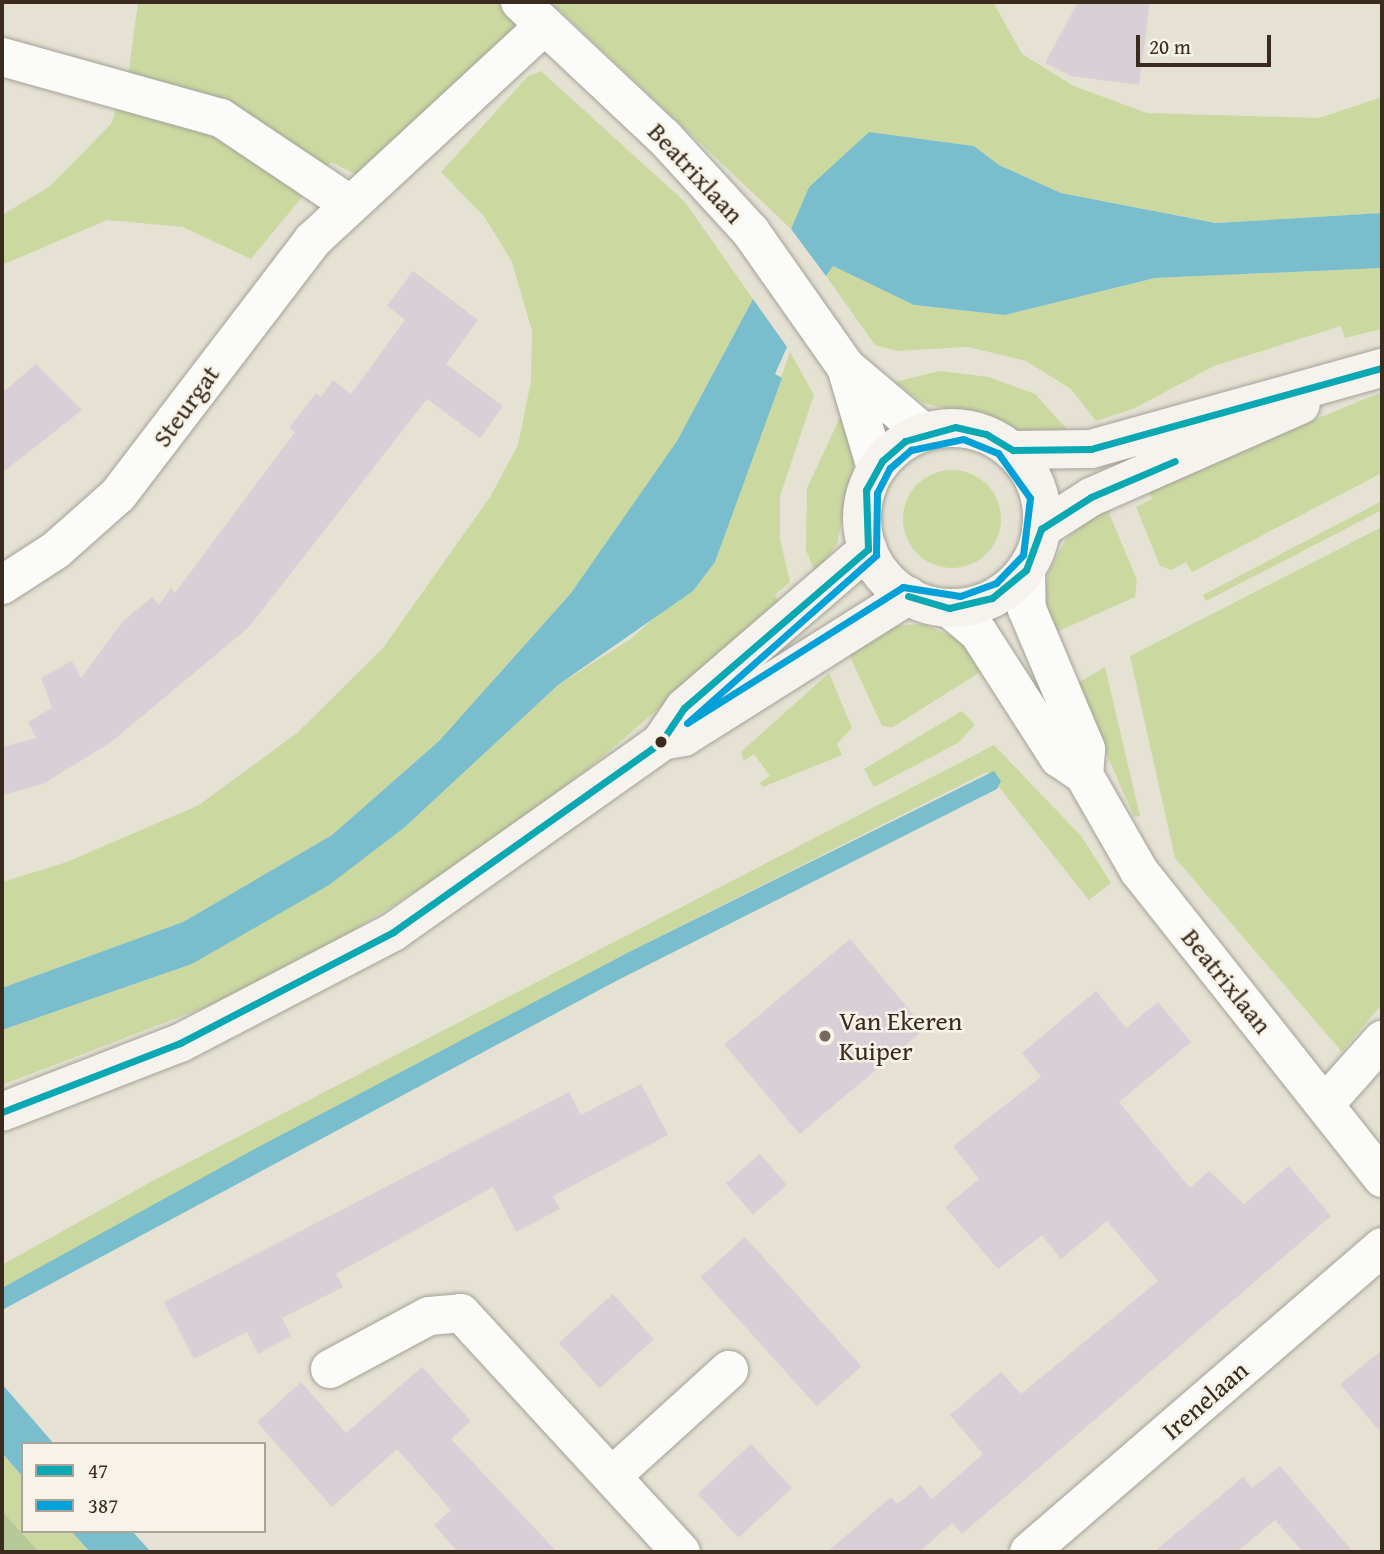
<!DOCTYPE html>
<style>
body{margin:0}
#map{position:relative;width:1384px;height:1554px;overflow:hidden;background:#e5e2d4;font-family:"Gentium Book Plus",serif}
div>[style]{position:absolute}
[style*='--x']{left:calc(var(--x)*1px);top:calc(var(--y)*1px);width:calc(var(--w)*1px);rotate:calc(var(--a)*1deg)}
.green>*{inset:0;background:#cbd9a1}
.round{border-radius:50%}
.forest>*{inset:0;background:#b6c999}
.water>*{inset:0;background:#7abece}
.building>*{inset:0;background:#d9cfd6;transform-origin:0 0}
.roads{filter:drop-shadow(0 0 2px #a4a197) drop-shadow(0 0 2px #a4a197)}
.minor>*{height:38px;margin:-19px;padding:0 19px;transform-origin:19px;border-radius:19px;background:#fbfbf9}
.secondary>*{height:38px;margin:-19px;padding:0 19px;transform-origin:19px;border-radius:19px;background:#f6f2ee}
.secondary>.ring{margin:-19px;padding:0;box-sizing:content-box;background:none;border:38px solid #f6f2ee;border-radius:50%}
.bus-1>*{height:7px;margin:-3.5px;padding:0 3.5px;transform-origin:3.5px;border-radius:3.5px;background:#09a8b3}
.bus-2>*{height:7px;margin:-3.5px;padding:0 3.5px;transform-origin:3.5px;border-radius:3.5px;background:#03a1d7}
.dots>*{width:19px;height:19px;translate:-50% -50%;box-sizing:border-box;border:4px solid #f7f3e8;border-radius:50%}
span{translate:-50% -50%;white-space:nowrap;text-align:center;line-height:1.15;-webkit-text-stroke:5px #f7f3e8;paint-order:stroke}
.street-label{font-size:26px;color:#3b2a1e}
.poi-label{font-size:26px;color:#3b2a1e}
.left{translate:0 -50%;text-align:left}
.frame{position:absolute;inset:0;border:4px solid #3b2a1e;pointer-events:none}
.legend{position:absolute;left:21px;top:1442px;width:245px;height:91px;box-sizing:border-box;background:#f7f3e8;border:2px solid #aca397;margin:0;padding:9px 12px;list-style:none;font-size:21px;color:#3b2a1e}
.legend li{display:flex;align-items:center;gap:14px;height:35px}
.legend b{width:35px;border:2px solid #aca397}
.scale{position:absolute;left:1136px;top:35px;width:135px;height:32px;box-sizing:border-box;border:4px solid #3b2a1e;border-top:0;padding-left:9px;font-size:21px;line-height:24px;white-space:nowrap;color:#3b2a1e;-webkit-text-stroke:5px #f7f3e8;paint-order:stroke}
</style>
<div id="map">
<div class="green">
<div style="clip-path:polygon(138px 2px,497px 2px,521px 24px,361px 177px,331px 162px,251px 259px,183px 227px,107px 220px,2px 265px,2px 215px,49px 187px,111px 124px,129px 70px)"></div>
<div style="clip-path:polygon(551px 2px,993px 2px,1022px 54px,1074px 86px,1147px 113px,1319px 118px,1382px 97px,1382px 213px,1217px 223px,1061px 193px,999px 165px,974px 146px,869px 132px,809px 187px,791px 229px)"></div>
<div style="clip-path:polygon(541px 71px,685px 202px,753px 299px,677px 441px,571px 593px,439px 741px,332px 835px,183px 922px,2px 988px,2px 882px,67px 862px,199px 805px,297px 733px,383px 648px,490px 497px,518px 445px,531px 381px,532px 331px,512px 262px,484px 216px,441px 172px,528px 76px)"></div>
<div style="clip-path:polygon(832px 265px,914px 305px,1005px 315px,1155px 278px,1382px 268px,1382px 329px,1345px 338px,1341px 326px,1214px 366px,1133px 409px,1096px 421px,1071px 389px,1026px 361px,968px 347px,897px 351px,875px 345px,826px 276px)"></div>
<div style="clip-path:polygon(790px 352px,814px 395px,780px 496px,780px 539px,790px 582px,775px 595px,780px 605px,594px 764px,472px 856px,352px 931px,224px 1000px,2px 1085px,2px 1030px,192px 964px,405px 827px,558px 685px,632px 638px,715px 562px)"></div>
<div style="clip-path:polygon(940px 371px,989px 377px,1035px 394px,1075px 438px,1019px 433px,987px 418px,923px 403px,895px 382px)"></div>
<div style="clip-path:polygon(1382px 392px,1382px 473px,1192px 572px,1186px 562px,1171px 570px,1160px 566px,1136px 507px,1152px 499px,1147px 488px)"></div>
<div style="clip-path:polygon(843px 411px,856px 456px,837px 544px,816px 575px,806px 550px,807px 488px)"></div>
<div class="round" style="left:903px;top:470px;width:98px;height:98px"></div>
<div style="clip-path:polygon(1382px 501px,1382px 510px,1206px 601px,1203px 595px)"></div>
<div style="clip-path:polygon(1106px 506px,1137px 580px,1135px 597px,1052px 634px,1045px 616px,1048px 573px,1066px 539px)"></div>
<div style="clip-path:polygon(1382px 527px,1382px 1004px,1342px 1052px,1175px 858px,1130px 656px)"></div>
<div style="clip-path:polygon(922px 624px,962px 640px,985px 669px,893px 727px,882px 726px,846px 648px,893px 626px)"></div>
<div style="clip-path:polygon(1105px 667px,1140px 816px,1134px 817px,1076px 684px)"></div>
<div style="clip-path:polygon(829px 673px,852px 728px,837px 744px,842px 755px,763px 787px,760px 783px,770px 776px,754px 754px,744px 761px,741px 752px)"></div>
<div style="clip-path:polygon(962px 711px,975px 725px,958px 743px,874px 787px,864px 769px)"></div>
<div style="clip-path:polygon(994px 745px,1082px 837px,1111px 883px,1089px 900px,987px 772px,629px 952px,2px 1288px,2px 1265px,147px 1184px)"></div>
<div style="clip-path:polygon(2px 1453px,23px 1477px,23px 1531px,71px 1531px,90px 1552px,39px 1552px,2px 1511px)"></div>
</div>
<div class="forest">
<div style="clip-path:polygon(2px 1511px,39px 1552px,2px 1552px)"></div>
</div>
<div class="water">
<div style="clip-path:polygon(869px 132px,974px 146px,999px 165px,1061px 193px,1216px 223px,1382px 213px,1382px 268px,1155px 278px,1005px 315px,914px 305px,833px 266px,826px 276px,791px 229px,809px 187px)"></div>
<div style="clip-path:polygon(753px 299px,787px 347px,775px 374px,782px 378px,715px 562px,693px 591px,558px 685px,405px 827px,329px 885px,192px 964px,2px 1030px,2px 988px,183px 922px,332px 835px,439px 741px,571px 593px,677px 441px)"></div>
<div style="clip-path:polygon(994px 771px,1001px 781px,997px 789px,618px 980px,2px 1310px,2px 1288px,249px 1152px,629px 952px)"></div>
<div style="clip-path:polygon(2px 1384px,54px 1444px,23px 1444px,23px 1477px,2px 1453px)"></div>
<div style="clip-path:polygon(71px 1531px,132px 1531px,151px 1552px,90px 1552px)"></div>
</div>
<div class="building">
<div style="clip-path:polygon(1078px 2px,1150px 2px,1139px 85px,1071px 76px,1045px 63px)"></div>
<div style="clip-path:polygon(413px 271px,478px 320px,446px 364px,503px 406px,480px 438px,427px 399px,249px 627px,111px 742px,43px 784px,2px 795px,2px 747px,36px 738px,28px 722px,52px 708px,41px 678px,72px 661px,81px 678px,123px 621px,152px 597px,159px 605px,171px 588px,175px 593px,295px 432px,289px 428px,316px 393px,321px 397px,333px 380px,351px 394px,405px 320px,387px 306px)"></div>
<div style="clip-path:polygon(36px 364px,82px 410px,2px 473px,2px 393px)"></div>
<div style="left:850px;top:939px;width:117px;height:164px;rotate:50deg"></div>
<div style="clip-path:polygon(1096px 991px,1126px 1028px,1158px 1002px,1191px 1042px,1119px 1102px,1190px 1188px,1209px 1171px,1244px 1204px,1289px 1166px,1331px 1216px,962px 1534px,952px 1523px,919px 1552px,827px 1552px,891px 1497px,897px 1504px,921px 1485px,932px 1499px,983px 1454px,950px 1415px,1001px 1372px,1021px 1394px,1158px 1281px,1107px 1221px,1061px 1259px,1042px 1235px,998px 1269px,945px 1207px,979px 1179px,953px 1146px,1041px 1077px,1022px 1053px)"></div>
<div style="clip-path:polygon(641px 1084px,668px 1135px,553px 1196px,560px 1209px,516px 1232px,493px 1187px,336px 1274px,343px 1287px,282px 1318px,291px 1336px,258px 1354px,247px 1332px,194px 1359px,164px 1302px,569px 1092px,581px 1115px)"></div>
<div style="left:760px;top:1154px;width:41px;height:45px;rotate:49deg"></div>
<div style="left:745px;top:1237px;width:174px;height:60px;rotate:48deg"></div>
<div style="left:613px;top:1294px;width:61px;height:73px;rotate:48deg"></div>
<div style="clip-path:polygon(1382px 1350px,1382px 1434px,1340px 1384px)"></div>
<div style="clip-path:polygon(422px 1367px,471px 1421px,451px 1439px,557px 1552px,458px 1552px,434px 1525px,451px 1510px,397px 1449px,332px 1507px,257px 1422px,301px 1382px,346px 1433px)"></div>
<div style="left:751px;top:1444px;width:60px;height:73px;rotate:47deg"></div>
<div style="clip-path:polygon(1280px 1466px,1353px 1552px,1303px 1552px,1275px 1520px,1237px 1552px,1154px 1552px,1243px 1477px,1252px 1488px)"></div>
</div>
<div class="roads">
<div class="minor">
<div style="--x:520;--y:2;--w:197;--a:43.2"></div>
<div style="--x:664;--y:137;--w:129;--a:47.5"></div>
<div style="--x:751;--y:232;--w:165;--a:54.9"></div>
<div style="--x:846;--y:367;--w:101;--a:40.2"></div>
<div style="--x:2;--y:57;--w:227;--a:15.6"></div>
<div style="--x:221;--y:118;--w:153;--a:33.8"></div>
<div style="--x:846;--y:367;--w:105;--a:73.5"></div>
<div style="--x:1026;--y:570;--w:39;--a:89"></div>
<div style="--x:1027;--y:609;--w:152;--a:67.1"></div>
<div style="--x:1086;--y:749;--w:26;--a:94"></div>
<div style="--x:2;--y:585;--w:64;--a:-32.9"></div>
<div style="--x:56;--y:550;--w:83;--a:-41.6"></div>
<div style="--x:118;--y:495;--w:321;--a:-52.6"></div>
<div style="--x:313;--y:240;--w:316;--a:-42.8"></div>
<div style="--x:949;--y:608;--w:38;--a:40"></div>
<div style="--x:978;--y:632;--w:150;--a:57.3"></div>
<div style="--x:1059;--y:758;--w:30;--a:34"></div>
<div style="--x:1084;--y:775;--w:111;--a:60.2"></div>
<div style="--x:1139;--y:871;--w:392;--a:51.6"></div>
<div style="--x:1325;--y:1104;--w:86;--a:-48.3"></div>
<div style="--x:330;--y:1369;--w:112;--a:-28.2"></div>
<div style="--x:429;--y:1316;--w:32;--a:-5"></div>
<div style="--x:461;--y:1313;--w:325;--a:47.4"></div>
<div style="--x:612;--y:1476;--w:158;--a:-42.2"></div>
<div style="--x:1029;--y:1552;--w:467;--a:-40.8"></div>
</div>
<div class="secondary">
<div class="ring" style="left:862px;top:428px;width:142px;height:142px"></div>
<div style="--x:1013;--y:450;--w:78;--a:-0.7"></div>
<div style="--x:1091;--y:449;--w:302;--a:-15.6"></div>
<div style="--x:1041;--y:529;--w:59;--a:-32.6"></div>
<div style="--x:1091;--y:497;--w:229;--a:-23.7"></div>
<div style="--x:667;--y:740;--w:17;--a:-10"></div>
<div style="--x:684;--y:737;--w:265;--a:-32.2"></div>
<div style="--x:2;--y:1112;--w:191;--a:-21.2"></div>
<div style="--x:180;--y:1043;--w:240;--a:-27.5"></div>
<div style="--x:393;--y:932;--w:329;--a:-35.3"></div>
<div style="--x:661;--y:742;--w:41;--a:-55.9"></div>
<div style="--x:684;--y:708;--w:243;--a:-40.8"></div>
</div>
</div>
<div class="bus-1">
<div style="--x:1041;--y:529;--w:59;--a:-32.6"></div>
<div style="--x:1091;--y:497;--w:91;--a:-23.2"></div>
<div style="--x:908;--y:596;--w:43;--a:16.3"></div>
<div style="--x:949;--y:608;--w:44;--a:-13.1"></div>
<div style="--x:992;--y:598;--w:44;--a:-39.5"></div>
<div style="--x:1026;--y:570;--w:44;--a:-69.9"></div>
<div style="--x:2;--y:1112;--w:191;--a:-21.2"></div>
<div style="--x:180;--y:1043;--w:240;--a:-27.5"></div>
<div style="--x:393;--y:932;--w:329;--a:-35.3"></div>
<div style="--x:661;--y:742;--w:41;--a:-55.9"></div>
<div style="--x:684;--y:708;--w:243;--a:-40.8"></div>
<div style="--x:868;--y:549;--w:59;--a:-91.9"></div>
<div style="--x:866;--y:490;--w:33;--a:-61"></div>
<div style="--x:882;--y:461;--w:30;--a:-41"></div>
<div style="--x:905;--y:441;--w:52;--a:-15.6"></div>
<div style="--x:955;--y:427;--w:32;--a:13"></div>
<div style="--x:986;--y:434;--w:31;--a:31"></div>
<div style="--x:1013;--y:450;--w:78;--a:-0.7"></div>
<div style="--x:1091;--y:449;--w:302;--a:-15.6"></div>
</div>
<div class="bus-2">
<div style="--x:963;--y:439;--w:38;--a:22"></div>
<div style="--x:998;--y:453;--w:55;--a:54.6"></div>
<div style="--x:1030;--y:498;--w:57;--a:97"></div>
<div style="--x:1023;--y:555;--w:39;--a:134"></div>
<div style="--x:996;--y:583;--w:38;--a:160"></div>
<div style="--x:960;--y:596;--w:58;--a:-171"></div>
<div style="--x:903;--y:587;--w:255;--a:147.8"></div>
<div style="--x:687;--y:723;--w:253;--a:-41.6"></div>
<div style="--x:876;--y:555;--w:62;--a:-89.1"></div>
<div style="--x:877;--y:493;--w:28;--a:-63"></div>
<div style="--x:890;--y:468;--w:28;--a:-41"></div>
<div style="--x:911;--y:450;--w:53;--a:-11.9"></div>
</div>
<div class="dots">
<div style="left:661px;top:742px;background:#3b2a1e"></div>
<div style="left:825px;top:1036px;background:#766a5e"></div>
</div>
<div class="street-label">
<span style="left:696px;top:173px;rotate:47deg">Beatrixlaan</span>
<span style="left:186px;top:406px;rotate:-54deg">Steurgat</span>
<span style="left:1227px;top:981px;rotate:51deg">Beatrixlaan</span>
<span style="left:1205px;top:1400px;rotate:-41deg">Irenelaan</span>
</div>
<div class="poi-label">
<span class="left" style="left:839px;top:1036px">Van Ekeren<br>Kuiper</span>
</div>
<div class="frame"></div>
<ul class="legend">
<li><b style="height:9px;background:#09a8b3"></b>47</li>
<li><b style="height:9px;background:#03a1d7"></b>387</li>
</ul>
<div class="scale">20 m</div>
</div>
